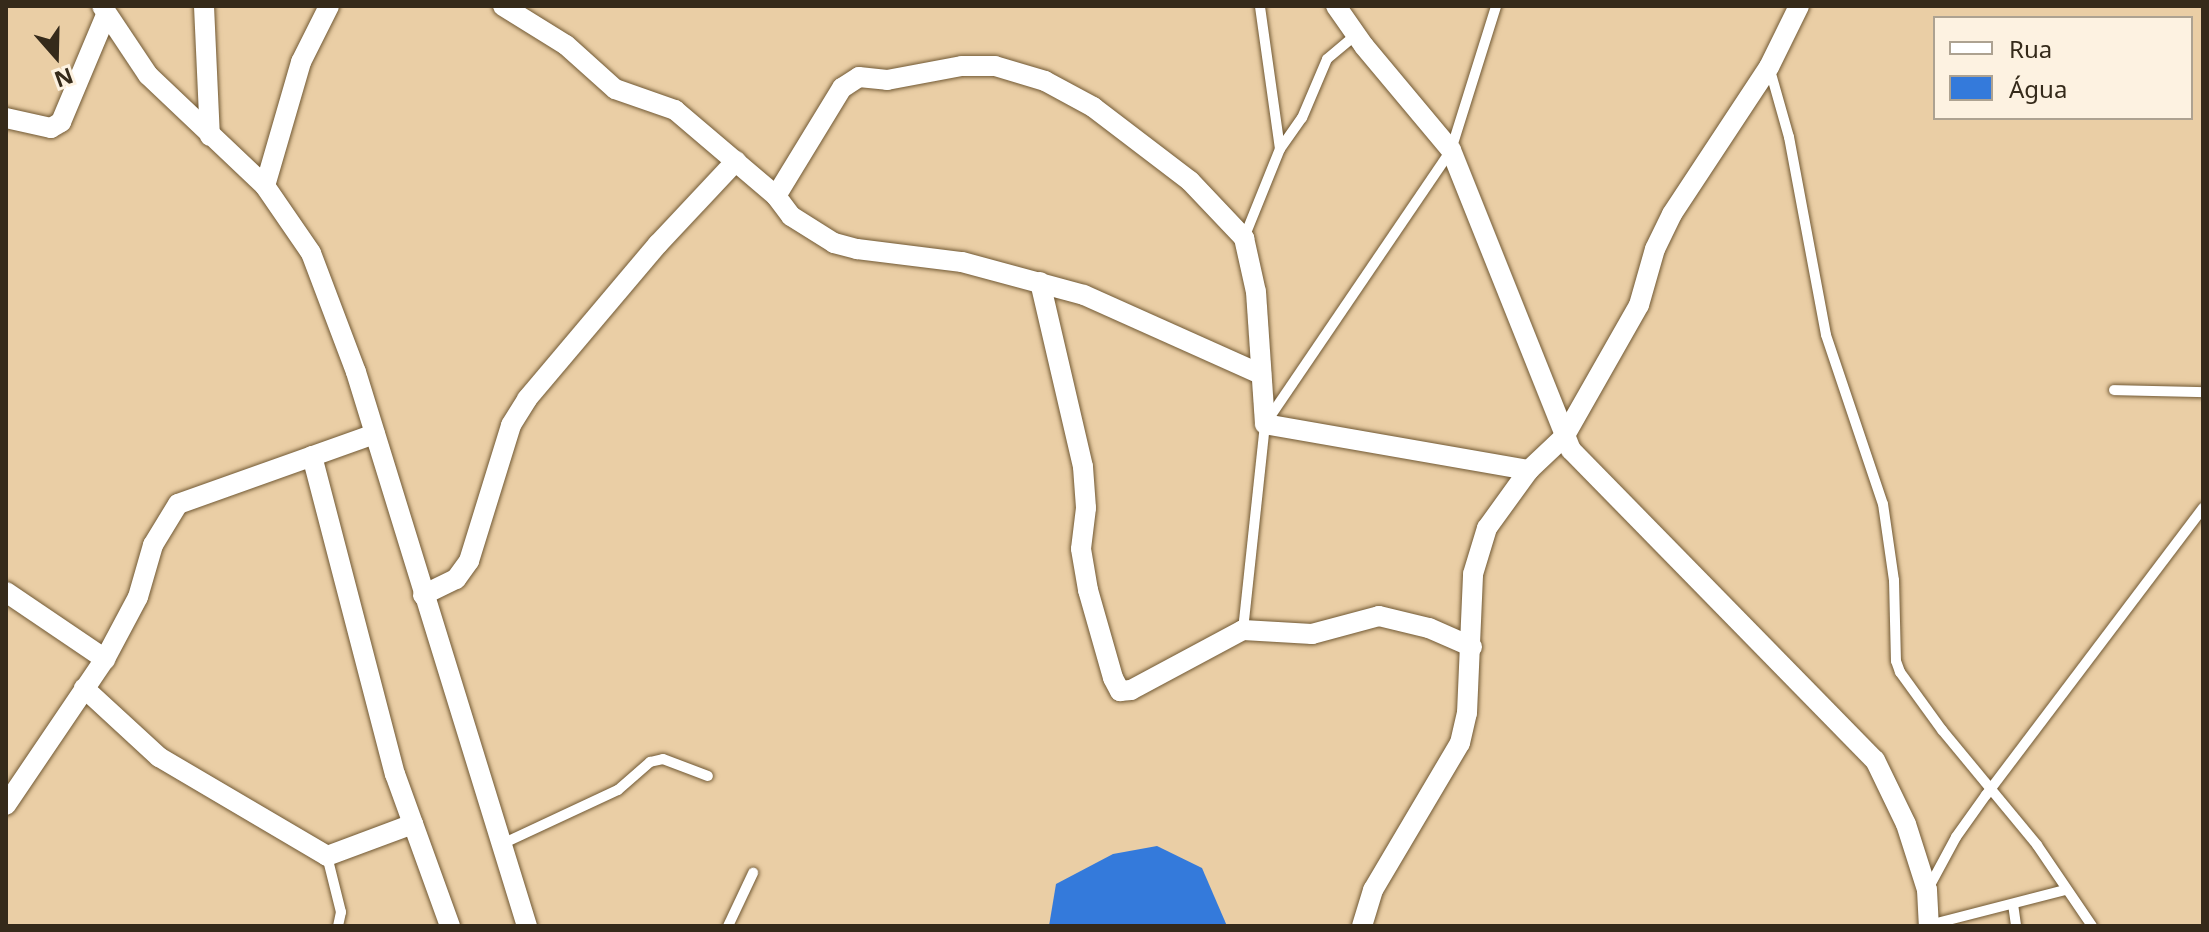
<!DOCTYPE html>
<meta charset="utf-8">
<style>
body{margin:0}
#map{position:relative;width:2209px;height:932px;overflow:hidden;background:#eacea5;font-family:"Noto Sans",sans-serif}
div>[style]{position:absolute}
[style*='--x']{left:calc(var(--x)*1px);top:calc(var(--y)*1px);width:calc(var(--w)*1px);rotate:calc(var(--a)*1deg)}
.water>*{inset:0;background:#347adb}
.roads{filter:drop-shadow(0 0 2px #715934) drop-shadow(0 0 2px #715934)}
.service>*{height:10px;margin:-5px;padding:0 5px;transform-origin:5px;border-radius:5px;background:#fff}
.minor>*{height:20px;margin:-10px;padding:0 10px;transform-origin:10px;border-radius:10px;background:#fff}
span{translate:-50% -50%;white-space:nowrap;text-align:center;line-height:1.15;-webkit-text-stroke:6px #fdf2e1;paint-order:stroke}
.frame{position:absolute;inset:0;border:8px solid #352a1a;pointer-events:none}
.legend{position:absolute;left:1933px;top:16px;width:260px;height:104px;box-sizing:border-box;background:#fdf2e1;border:2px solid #ada291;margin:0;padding:10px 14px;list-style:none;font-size:24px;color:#352a1a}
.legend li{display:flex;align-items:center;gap:16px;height:40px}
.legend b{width:40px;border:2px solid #ada291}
.north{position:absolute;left:16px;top:16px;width:80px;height:80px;-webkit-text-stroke:6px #fdf2e1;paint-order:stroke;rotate:160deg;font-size:22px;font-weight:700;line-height:32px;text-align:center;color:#352a1a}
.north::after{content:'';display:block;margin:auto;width:28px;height:36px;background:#352a1a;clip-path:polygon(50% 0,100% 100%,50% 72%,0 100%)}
</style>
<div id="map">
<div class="water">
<div style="clip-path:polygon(1157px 846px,1202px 868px,1227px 926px,1049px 926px,1056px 884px,1113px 854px)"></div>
</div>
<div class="roads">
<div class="service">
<div style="--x:1770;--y:70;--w:70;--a:74.2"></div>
<div style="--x:1789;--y:137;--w:201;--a:79.4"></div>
<div style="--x:1826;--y:335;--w:178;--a:71.4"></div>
<div style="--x:1883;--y:504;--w:77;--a:81.8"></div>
<div style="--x:1894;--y:580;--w:81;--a:88.6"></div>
<div style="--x:1896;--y:661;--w:12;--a:70"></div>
<div style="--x:1900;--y:672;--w:72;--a:54.1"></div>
<div style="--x:1942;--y:730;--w:149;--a:50.4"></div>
<div style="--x:2037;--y:845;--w:98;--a:55.8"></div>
<div style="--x:1280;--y:149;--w:38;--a:-55"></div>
<div style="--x:1302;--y:118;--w:64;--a:-67"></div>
<div style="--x:1327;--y:59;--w:38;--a:-40"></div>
<div style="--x:1244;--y:238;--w:96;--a:-68"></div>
<div style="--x:1280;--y:149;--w:144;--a:-98"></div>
<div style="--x:2114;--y:390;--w:89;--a:1.3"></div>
<div style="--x:1243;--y:630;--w:207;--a:-83.9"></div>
<div style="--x:1265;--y:424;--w:331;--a:-55.8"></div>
<div style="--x:1451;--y:150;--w:151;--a:-72.6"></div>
<div style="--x:502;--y:844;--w:128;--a:-25"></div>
<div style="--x:618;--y:790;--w:43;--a:-41.2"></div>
<div style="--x:650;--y:762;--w:13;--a:-13"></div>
<div style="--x:663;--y:759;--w:48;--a:20.7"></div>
<div style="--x:327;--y:856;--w:58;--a:76"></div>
<div style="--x:341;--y:912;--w:14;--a:102"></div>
<div style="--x:1928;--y:889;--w:59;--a:-61.7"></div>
<div style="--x:1956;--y:837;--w:52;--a:-54.5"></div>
<div style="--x:1986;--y:795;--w:360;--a:-52.9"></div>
<div style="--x:2013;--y:904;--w:22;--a:82"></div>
<div style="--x:1929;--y:925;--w:140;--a:-14.4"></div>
<div style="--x:728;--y:926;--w:59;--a:-64.7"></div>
</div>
<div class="minor">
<div style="--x:102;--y:6;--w:83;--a:56.3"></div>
<div style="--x:148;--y:75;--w:161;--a:43.5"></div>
<div style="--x:265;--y:186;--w:81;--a:55.5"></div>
<div style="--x:311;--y:253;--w:127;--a:69.3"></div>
<div style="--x:356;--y:372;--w:580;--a:72.85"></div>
<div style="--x:204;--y:6;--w:130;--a:87.4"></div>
<div style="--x:503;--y:6;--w:74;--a:31.8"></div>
<div style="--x:566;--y:45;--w:66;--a:41.9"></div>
<div style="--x:615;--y:89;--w:64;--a:19.3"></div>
<div style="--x:675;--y:110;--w:133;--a:40.4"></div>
<div style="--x:776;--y:196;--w:25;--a:53"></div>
<div style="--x:791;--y:216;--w:51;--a:32.1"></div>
<div style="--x:834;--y:243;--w:24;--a:15"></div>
<div style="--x:857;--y:249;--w:106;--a:7.1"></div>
<div style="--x:962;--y:262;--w:126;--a:15.1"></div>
<div style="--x:1084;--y:295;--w:194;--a:24.1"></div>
<div style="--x:1336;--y:6;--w:49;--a:55"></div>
<div style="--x:1364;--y:46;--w:136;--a:50.1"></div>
<div style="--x:1451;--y:150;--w:323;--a:68.2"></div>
<div style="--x:1571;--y:450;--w:434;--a:45.6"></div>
<div style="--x:1875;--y:760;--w:71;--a:64.2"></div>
<div style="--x:1906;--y:824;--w:69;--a:72.3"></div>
<div style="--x:1927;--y:890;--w:36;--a:87"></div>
<div style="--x:6;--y:118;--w:46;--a:12.5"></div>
<div style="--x:51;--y:128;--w:12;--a:-31"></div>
<div style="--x:61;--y:122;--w:116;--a:-67.2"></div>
<div style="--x:265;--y:186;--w:129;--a:-73.8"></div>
<div style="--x:301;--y:62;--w:63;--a:-63.4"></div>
<div style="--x:776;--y:196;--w:127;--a:-58.6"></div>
<div style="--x:842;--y:88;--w:20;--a:-33"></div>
<div style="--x:859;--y:77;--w:28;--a:6"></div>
<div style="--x:887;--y:80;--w:76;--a:-10.6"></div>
<div style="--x:962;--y:66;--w:33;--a:0"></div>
<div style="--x:995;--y:66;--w:52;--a:16.7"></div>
<div style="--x:1045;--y:81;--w:55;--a:28.4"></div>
<div style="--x:1093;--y:107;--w:122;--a:37.3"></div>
<div style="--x:1190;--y:181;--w:79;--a:46.5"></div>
<div style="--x:1244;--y:238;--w:55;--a:77.5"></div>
<div style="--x:1256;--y:292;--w:132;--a:86.1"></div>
<div style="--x:1265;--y:424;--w:268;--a:9.9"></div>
<div style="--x:1040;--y:282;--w:190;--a:76.9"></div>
<div style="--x:1083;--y:467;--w:41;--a:85.8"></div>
<div style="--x:1086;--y:508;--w:41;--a:97"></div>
<div style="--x:1081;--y:549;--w:42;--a:80.3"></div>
<div style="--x:1088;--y:590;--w:91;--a:74.1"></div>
<div style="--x:1113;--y:678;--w:15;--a:62"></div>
<div style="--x:1120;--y:691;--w:11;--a:-5"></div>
<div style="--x:1131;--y:690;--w:127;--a:-28.2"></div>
<div style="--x:1243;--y:630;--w:69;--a:3.3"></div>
<div style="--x:1312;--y:634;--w:69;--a:-15"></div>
<div style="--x:1379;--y:616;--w:51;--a:13.5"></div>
<div style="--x:1429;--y:628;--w:47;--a:23.8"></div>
<div style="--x:312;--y:456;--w:329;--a:75.4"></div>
<div style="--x:395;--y:774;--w:162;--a:70.1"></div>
<div style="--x:6;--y:592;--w:120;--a:34.1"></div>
<div style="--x:423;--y:595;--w:37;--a:-26"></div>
<div style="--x:456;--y:579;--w:22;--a:-54"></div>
<div style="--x:469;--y:561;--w:142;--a:-72.8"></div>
<div style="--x:511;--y:425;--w:31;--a:-58"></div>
<div style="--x:527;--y:399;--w:203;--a:-49.8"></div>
<div style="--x:658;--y:244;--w:114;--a:-46.8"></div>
<div style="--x:84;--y:688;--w:102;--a:42.6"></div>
<div style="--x:159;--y:757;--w:195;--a:30.5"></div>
<div style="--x:327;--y:856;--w:92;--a:-20.4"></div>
<div style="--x:6;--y:805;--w:176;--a:-55.9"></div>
<div style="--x:105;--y:659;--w:70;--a:-62"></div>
<div style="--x:138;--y:597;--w:54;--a:-73.9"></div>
<div style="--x:153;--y:545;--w:48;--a:-58.6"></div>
<div style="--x:178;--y:504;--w:209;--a:-19.6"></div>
<div style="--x:1362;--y:926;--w:38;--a:-73"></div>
<div style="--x:1373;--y:890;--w:171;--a:-59.4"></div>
<div style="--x:1460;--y:743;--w:31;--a:-77"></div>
<div style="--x:1467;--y:713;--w:139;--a:-87.5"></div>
<div style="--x:1473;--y:574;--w:48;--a:-73.1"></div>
<div style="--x:1487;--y:528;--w:72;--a:-54.1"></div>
<div style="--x:1529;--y:470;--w:48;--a:-43.3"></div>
<div style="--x:1564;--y:437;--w:152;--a:-60.4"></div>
<div style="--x:1639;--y:305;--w:58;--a:-74.1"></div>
<div style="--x:1655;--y:249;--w:39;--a:-64"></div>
<div style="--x:1672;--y:214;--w:176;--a:-56.6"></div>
<div style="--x:1769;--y:67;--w:68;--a:-63.8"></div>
</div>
</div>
<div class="frame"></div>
<ul class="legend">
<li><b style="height:10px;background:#fff"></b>Rua</li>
<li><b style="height:22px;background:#347adb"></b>Água</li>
</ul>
<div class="north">N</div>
</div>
